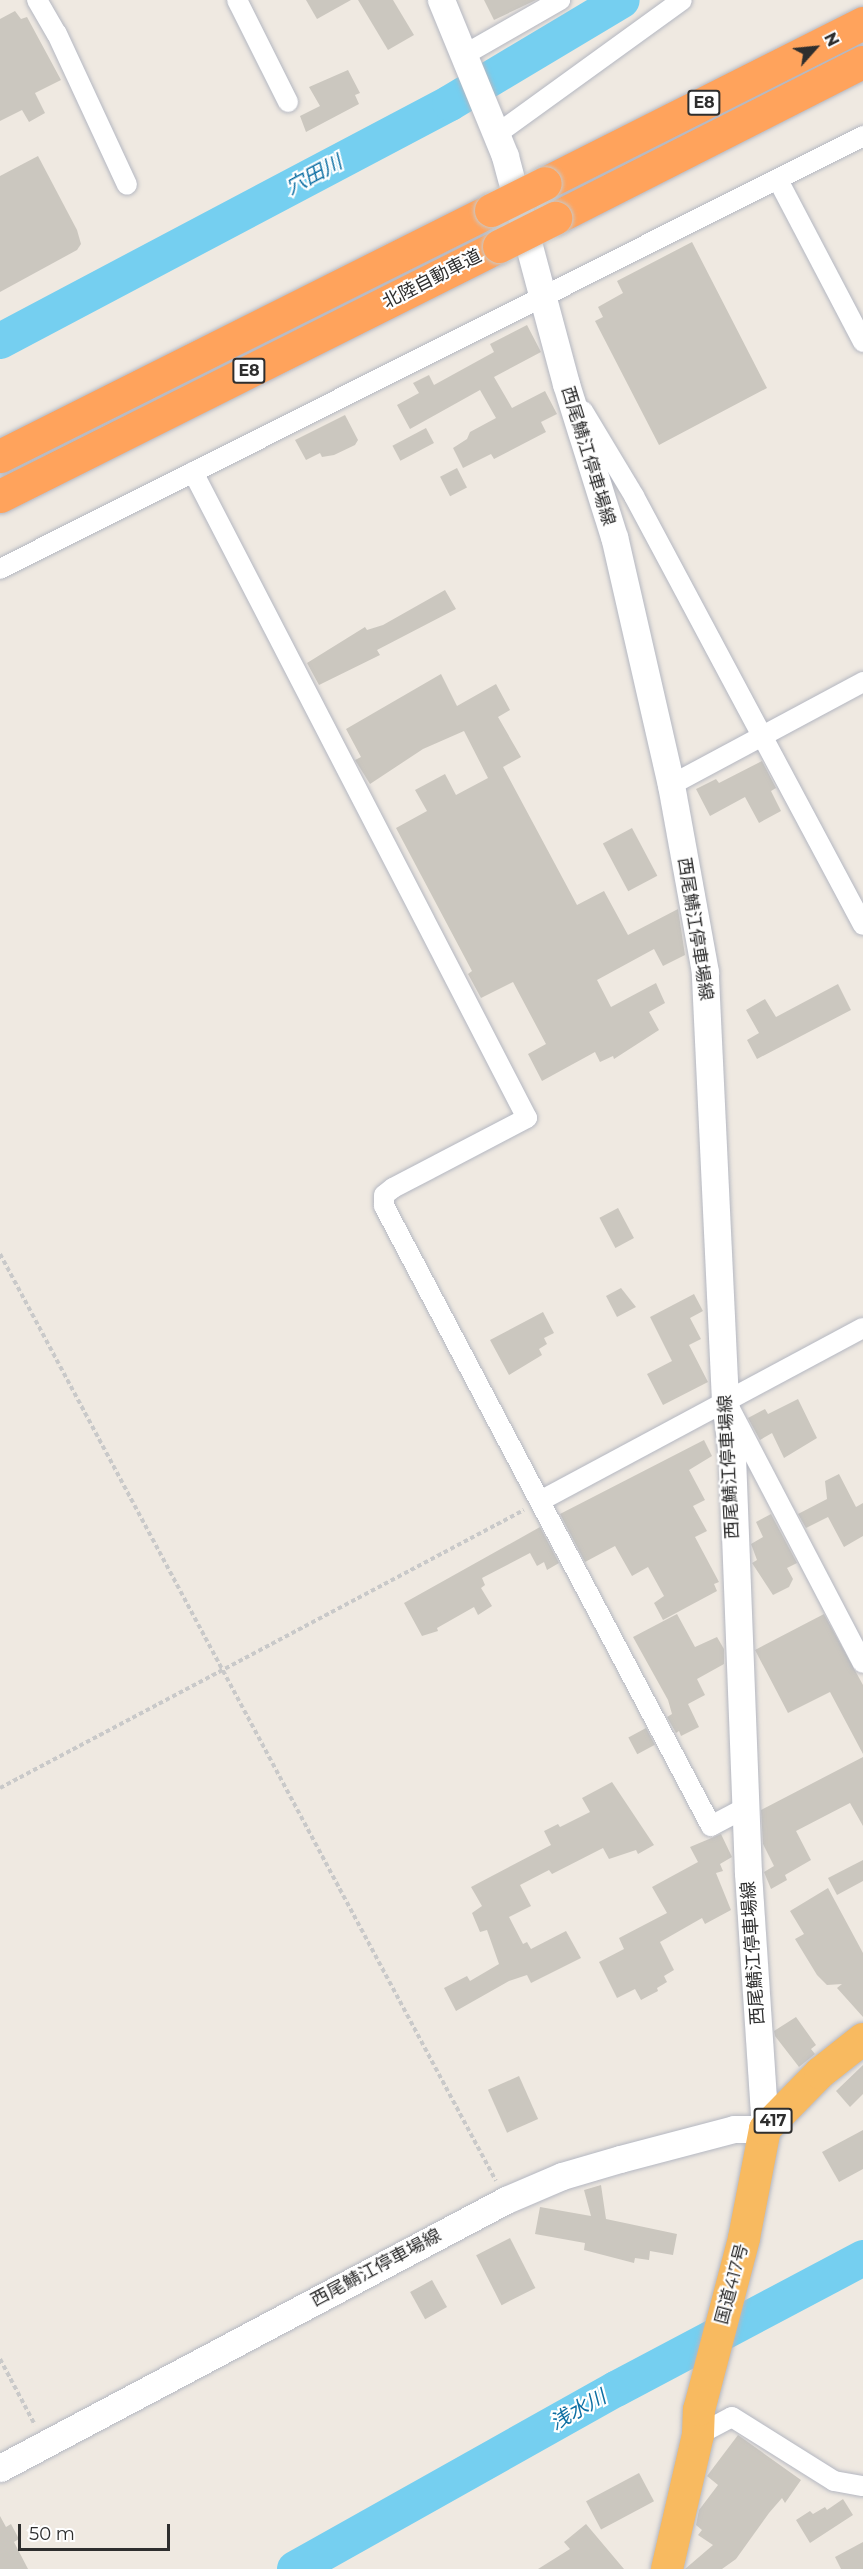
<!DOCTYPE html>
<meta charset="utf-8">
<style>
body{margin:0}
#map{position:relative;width:863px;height:2569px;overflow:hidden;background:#efe9e1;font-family:Montserrat,"Noto Sans JP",sans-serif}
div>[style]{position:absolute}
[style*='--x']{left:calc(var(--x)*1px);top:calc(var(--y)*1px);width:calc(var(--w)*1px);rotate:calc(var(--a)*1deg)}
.river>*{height:36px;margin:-18px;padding:0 18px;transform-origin:18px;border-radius:18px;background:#75cff0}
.building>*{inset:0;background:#cbc7bf;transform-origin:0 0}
.path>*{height:4px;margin-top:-2px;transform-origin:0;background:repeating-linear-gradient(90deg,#c9c9c9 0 4.5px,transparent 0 7.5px)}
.roads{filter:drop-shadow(0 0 2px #b4b7c1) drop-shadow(0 0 2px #b4b7c1)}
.minor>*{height:20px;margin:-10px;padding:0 10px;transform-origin:10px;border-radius:10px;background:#fff}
.secondary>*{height:27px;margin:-13.5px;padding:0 13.5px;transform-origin:13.5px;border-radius:13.5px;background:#fff}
.trunk>*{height:32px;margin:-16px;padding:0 16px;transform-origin:16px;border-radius:16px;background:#f8ba60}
.motorway>*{height:33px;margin:-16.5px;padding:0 16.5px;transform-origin:16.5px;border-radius:16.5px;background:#ffa35c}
.bridges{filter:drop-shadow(0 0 2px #c9c9c9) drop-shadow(0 0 2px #c9c9c9)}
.motorway-bridge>*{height:33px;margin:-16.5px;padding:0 16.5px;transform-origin:16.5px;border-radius:16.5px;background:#ffa35c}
span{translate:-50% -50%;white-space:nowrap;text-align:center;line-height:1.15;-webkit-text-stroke:4.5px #fff;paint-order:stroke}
.shield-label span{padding:2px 4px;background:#fff;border:2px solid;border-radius:4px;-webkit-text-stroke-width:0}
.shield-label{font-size:16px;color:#2e2e2e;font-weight:700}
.street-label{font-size:18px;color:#2e2e2e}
.water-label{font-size:20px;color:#0d6fa3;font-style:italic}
.north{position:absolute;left:785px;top:18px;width:60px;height:60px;-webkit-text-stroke:4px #fff;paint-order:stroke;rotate:63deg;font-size:16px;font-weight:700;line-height:24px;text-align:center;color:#2e2e2e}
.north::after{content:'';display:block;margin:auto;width:21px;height:27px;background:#2e2e2e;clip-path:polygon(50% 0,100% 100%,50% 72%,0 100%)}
.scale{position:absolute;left:18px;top:2524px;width:152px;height:27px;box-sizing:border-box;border:3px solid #2e2e2e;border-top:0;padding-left:8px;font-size:18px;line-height:21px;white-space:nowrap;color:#2e2e2e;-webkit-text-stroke:4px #fff;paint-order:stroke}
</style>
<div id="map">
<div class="river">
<div style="--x:0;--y:341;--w:509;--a:-27.87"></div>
<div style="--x:450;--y:103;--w:200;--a:-30.9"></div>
<div style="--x:295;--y:2569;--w:368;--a:-29.3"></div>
<div style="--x:616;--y:2389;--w:280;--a:-27.9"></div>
</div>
<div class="building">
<div style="clip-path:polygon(306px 0,351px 0,317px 19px)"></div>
<div style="clip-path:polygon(358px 0,393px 0,414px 35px,388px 50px)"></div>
<div style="clip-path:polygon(484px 0,536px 0,494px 20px)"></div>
<div style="clip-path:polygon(15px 11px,21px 19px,27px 17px,61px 80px,35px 93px,45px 113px,29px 122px,22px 110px,0 121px,0 19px)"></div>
<div style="clip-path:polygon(348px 70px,360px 93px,355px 95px,359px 104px,306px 132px,300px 116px,320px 106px,309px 87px)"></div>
<div style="clip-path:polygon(38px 156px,77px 230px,81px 244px,77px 250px,0 292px,0 176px)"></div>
<div style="clip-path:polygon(692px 242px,767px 388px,659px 445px,595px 321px,603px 317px,598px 307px,623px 293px,617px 281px)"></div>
<div style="clip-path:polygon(527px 325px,541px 352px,494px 377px,512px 408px,545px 391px,557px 414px,541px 422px,546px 432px,494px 459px,491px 454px,463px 468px,453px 448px,467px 439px,470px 432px,496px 418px,480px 390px,410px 429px,397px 405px,419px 393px,413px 383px,429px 375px,434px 385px,494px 352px,490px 344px)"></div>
<div style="clip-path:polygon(345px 415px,358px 440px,355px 445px,334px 455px,322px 457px,320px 453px,306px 460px,295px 440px)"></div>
<div style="left:426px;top:428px;width:17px;height:38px;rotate:62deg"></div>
<div style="left:457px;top:468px;width:22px;height:19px;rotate:63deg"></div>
<div style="clip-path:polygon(445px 590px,456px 609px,377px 650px,380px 655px,319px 685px,307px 663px,365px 627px,367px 630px,383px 625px)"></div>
<div style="clip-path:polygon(441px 674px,457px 706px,496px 684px,510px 710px,498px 717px,521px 757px,503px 767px,577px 905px,604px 891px,628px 935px,678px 909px,685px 955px,663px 966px,654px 949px,597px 980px,611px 1007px,656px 983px,665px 1003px,649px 1012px,659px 1030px,614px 1059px,613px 1056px,600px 1062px,595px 1052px,542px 1081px,528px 1054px,546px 1044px,513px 982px,481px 998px,468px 974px,472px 971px,396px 828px,427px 811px,415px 790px,445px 774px,456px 795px,488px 778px,464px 731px,423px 749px,370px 784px,355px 760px,361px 757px,346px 729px)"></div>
<div style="clip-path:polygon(762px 761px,776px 788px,771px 791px,781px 811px,759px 823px,745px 797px,710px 816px,696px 789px,716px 779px,719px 783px)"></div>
<div style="left:632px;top:828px;width:54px;height:33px;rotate:62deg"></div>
<div style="clip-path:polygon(838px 984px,851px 1010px,757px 1059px,747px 1040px,759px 1033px,746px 1010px,765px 999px,776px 1017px)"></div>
<div style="left:618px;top:1208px;width:34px;height:21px;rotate:62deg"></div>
<div style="clip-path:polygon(621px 1288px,636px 1307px,617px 1317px,606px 1296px)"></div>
<div style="clip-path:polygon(694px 1294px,703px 1311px,690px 1318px,701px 1339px,689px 1345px,708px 1382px,663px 1405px,647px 1374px,672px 1361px,650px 1317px)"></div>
<div style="clip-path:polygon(543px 1312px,554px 1333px,544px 1338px,547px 1344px,539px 1349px,542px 1355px,509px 1375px,490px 1340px)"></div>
<div style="clip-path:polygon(798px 1399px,817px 1438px,784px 1458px,772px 1433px,760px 1440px,748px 1418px,765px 1409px,768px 1414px)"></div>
<div style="clip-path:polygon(704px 1440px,712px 1456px,689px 1470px,705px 1500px,693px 1506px,707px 1531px,695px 1537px,719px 1582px,714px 1584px,717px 1591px,663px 1620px,654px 1603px,664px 1596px,648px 1567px,632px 1576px,615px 1546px,585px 1562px,560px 1514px)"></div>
<div style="clip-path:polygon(839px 1474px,856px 1507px,863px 1503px,863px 1536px,844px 1547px,828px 1517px,806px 1528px,798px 1514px,827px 1499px,825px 1481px)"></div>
<div style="clip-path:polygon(771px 1514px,797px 1563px,787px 1568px,793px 1579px,789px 1587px,773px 1595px,752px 1563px,757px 1560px,751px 1544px,763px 1537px,756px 1522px)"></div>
<div style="clip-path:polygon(540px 1527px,559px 1563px,547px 1570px,544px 1562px,537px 1566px,530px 1553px,482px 1578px,485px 1585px,481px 1588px,492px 1606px,478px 1615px,474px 1607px,437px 1628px,438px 1631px,422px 1636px,404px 1603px)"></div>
<div style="clip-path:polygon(677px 1614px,695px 1647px,717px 1637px,724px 1649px,724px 1664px,697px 1679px,705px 1695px,688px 1704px,699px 1727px,681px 1736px,679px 1731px,676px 1733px,667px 1717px,672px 1714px,668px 1700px,633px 1637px)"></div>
<div style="clip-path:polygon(824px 1614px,863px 1685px,863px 1754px,830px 1692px,788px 1713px,755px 1650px)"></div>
<div style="left:646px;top:1728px;width:19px;height:20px;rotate:62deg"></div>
<div style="clip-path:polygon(863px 1757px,863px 1826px,850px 1803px,796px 1831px,811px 1860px,785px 1875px,787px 1880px,771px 1889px,764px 1872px,774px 1866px,763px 1844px,761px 1810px)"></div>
<div style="clip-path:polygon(612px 1782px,654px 1845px,638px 1854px,636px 1850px,609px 1859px,603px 1848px,552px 1874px,549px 1870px,520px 1885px,531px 1906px,509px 1917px,523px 1944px,527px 1942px,531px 1949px,566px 1931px,581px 1958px,531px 1983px,527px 1975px,509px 1981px,456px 2011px,444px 1988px,467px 1976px,470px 1981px,499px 1964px,487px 1930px,480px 1932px,472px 1913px,482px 1906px,471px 1887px,551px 1845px,544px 1831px,558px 1824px,560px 1827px,590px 1812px,582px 1798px)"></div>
<div style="clip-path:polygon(721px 1834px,732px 1857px,720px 1864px,723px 1871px,716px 1873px,731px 1910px,705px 1924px,702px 1918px,660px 1942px,674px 1970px,664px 1976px,667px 1982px,657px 1988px,658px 1991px,641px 2000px,635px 1989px,617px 1998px,599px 1962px,624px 1949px,619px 1938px,667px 1913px,652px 1887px,698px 1862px,690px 1847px)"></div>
<div style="clip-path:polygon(863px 1860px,863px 1881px,837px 1895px,828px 1878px)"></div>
<div style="clip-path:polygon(828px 1888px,863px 1953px,863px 2017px,837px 1988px,842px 1984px,827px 1985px,817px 1975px,795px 1939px,804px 1934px,790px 1911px)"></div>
<div style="clip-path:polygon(796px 2017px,816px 2045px,811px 2049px,815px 2054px,799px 2067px,775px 2036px,774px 2031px)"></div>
<div style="clip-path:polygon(863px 2065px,863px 2094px,850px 2107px,836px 2091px)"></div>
<div style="left:519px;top:2076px;width:47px;height:34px;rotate:66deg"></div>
<div style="clip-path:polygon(863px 2130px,863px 2169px,839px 2182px,822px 2152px)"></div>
<div style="clip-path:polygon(601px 2185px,606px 2219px,677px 2234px,673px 2255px,650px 2251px,649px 2260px,635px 2258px,634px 2263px,584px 2250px,585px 2243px,535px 2234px,540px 2207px,591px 2216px,584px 2190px)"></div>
<div style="left:510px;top:2238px;width:56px;height:38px;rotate:63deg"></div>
<div style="left:432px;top:2280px;width:31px;height:25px;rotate:61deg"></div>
<div style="clip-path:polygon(738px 2435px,801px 2480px,785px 2503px,782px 2498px,769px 2513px,736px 2559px,722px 2569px,685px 2569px,713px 2545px,698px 2535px,702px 2530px,696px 2525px,699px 2510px,718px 2485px,707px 2476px)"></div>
<div style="left:639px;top:2473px;width:32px;height:60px;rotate:62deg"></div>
<div style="clip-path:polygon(843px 2499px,853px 2515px,810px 2543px,796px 2520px,810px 2511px,813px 2514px,825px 2507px,827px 2510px)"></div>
<div style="clip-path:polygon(0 2516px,6px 2527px,11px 2524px,19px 2539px,14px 2542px,28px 2569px,0 2569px)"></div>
<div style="clip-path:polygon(586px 2524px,624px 2569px,538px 2569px,570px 2549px,564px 2542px)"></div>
<div style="clip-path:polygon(863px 2542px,863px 2569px,841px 2569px,835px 2557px)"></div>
</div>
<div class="path">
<div style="--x:0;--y:1254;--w:1051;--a:61.85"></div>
<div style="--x:0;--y:1788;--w:593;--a:-27.95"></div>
<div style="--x:0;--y:2359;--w:75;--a:62.1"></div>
</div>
<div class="roads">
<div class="minor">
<div style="--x:37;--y:0;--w:39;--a:60"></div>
<div style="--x:57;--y:34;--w:166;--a:65.1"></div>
<div style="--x:237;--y:0;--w:114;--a:63.4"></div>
<div style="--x:464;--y:55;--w:111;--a:-29.8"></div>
<div style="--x:497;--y:134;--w:228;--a:-35.9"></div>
<div style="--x:778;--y:180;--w:183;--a:62.3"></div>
<div style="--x:583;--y:411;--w:99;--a:59"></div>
<div style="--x:634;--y:496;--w:486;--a:61.9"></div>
<div style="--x:193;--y:472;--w:727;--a:62.66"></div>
<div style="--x:527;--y:1118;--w:151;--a:152.4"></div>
<div style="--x:393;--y:1188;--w:11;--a:142"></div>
<div style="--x:384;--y:1195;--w:11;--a:90"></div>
<div style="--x:384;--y:1206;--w:701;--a:62.19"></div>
<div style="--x:711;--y:1826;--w:41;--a:-27.8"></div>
<div style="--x:0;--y:569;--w:966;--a:-26.64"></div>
<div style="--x:671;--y:785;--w:218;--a:-28.2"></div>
<div style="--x:731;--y:1411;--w:284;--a:62.4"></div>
<div style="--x:540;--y:1501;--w:366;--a:-28.2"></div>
<div style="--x:698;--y:2435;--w:38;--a:-28"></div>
<div style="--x:732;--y:2417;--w:120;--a:32.1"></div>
<div style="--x:834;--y:2481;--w:29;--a:10"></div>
</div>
<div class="secondary">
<div style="--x:0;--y:2468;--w:573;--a:-27.91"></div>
<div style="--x:506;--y:2200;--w:61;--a:-23.2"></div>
<div style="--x:562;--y:2176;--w:60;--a:-16.3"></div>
<div style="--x:620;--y:2159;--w:118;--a:-14.7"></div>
<div style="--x:734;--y:2129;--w:31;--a:0"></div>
<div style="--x:765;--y:2129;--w:257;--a:-93.8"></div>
<div style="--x:748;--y:1873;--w:417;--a:-92.2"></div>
<div style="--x:732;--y:1456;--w:55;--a:-97.3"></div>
<div style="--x:725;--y:1401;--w:429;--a:-92.7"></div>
<div style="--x:705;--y:972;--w:190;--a:-100.3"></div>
<div style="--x:671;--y:785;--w:254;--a:-102.9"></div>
<div style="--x:614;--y:537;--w:160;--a:-107.4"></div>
<div style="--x:566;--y:384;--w:236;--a:-105"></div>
<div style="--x:505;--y:156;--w:169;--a:-112.3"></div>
</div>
<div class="trunk">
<div style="--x:667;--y:2569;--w:138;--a:-77"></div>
<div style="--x:698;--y:2435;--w:25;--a:-88"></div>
<div style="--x:699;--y:2410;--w:178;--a:-75.3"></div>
<div style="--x:744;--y:2238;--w:111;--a:-79.1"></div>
<div style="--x:765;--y:2129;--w:78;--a:-45.5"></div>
<div style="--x:820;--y:2073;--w:55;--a:-38.3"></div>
</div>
<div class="motorway">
<div style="--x:545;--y:183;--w:356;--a:-26.7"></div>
<div style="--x:555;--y:218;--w:345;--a:-26.9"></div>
<div style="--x:0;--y:456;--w:549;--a:-26.61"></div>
<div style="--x:0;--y:496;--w:558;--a:-26.61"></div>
</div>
</div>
<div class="bridges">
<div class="motorway-bridge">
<div style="--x:491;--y:210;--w:60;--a:-26.6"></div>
<div style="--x:499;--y:246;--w:63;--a:-26.6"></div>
</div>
</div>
<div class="shield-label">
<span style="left:704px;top:103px">E8</span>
<span style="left:249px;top:371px">E8</span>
<span style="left:773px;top:2121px">417</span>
</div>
<div class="street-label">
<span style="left:432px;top:279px;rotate:-27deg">北陸自動車道</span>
<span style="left:588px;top:456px;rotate:73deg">西尾鯖江停車場線</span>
<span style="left:695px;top:929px;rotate:81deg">西尾鯖江停車場線</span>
<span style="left:729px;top:1467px;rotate:-93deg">西尾鯖江停車場線</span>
<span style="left:753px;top:1953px;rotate:-94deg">西尾鯖江停車場線</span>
<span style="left:376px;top:2268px;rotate:-28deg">西尾鯖江停車場線</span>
<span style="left:732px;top:2284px;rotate:-75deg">国道417号</span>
</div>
<div class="water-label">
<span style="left:314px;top:175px;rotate:-28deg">穴田川</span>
<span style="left:578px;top:2410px;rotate:-29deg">浅水川</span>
</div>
<div class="north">N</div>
<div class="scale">50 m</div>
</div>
